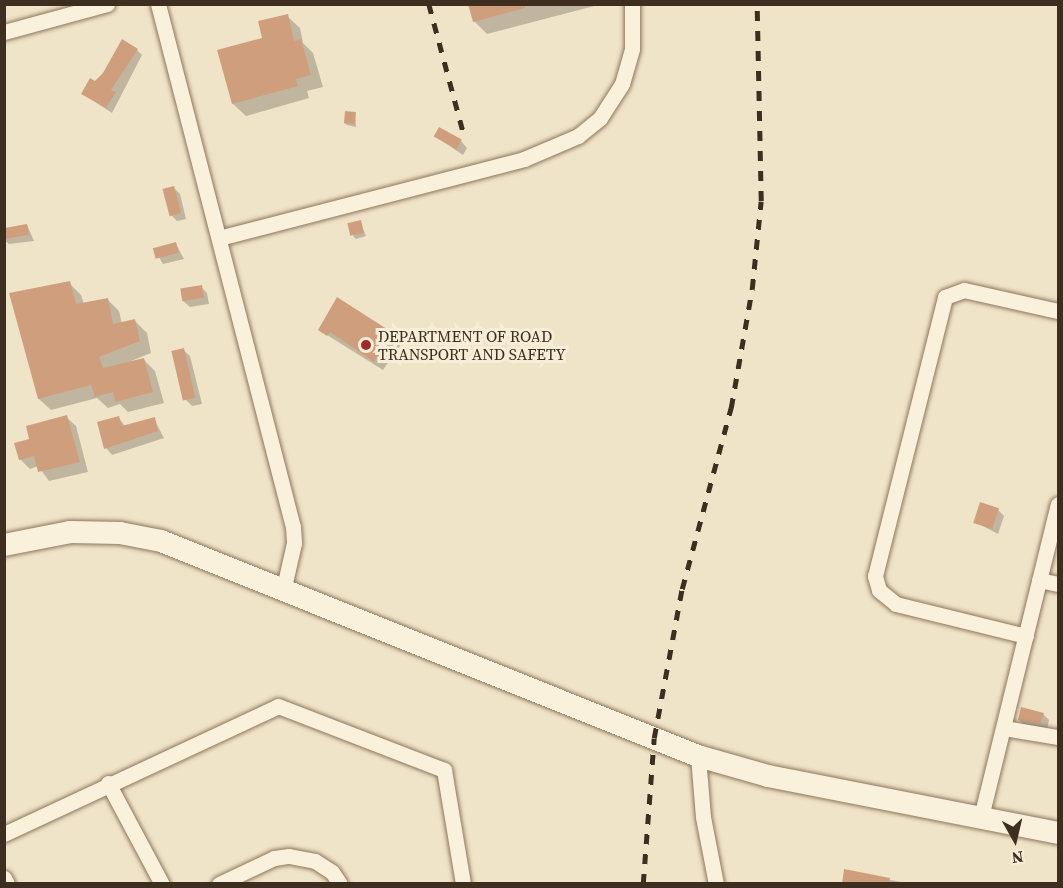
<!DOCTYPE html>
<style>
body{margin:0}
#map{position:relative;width:1063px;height:888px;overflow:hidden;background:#f0e4c8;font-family:"Source Serif 4",serif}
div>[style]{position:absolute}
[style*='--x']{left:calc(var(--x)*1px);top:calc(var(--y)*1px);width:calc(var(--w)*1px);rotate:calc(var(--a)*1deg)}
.shadow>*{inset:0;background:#0003}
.building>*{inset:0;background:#cf9f7d;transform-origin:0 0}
.roads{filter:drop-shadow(0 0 2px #8d765c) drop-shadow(0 0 2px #8d765c)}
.street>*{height:15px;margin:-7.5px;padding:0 7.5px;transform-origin:7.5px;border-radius:7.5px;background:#faf1dc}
.secondary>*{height:22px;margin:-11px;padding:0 11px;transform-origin:11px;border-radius:11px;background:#faf1dc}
.rail>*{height:4.5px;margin-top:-2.25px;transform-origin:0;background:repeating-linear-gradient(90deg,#3d2e20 0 10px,transparent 0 20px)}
.dots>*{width:16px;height:16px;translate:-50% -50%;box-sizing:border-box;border:3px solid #f7eed8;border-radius:50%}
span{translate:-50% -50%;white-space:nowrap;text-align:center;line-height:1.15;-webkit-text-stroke:6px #f7eed8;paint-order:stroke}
.poi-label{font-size:16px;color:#3d2e20}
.left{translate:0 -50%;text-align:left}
.frame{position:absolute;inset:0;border:6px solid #3d2e20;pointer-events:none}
.north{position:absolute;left:985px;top:810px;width:60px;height:60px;-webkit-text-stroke:4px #f7eed8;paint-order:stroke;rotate:172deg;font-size:16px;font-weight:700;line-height:24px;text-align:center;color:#3d2e20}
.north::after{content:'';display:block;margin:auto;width:21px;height:27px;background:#3d2e20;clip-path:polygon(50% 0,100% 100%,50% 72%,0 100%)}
</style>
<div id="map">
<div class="shadow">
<div style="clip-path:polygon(470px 4px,602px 4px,487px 34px,474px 21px)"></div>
<div style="clip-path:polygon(287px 16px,300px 28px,303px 43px,313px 53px,323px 87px,307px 91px,309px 98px,246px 116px,233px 104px,263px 39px)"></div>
<div style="clip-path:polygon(137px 50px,142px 55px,112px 113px,83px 94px)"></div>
<div style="clip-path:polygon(355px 114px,356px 127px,347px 125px,344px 123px)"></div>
<div style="clip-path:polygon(435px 136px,461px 141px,467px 148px,463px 155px)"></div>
<div style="clip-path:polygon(174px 188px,180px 194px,186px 219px,177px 221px,171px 215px)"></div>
<div style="clip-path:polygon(360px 222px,366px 236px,356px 239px,353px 236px)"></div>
<div style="clip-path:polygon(27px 225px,34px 241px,9px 244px,4px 240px,4px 229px)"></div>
<div style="clip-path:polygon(176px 244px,184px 259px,163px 264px,154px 249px)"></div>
<div style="clip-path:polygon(69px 283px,81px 295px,84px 304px,108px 300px,119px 311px,122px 324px,135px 321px,147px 333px,151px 353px,131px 361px,144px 360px,155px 371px,164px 403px,128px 412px,120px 404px,108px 408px,97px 398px,51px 410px,39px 399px,11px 294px)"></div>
<div style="clip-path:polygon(201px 287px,207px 293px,209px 304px,190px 307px,183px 301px)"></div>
<div style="clip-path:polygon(337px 299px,401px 344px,383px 370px,319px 330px)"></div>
<div style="clip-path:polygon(183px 350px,190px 356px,202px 404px,192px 406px,186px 400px)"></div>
<div style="clip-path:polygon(66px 417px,76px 426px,88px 472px,49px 481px,38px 466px,30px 469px,20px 459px,31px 440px)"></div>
<div style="clip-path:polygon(118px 417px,125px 426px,154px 419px,164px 438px,112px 455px,106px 448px)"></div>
<div style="clip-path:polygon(998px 510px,1004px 516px,998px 534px,975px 522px)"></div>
<div style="clip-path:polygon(1043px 714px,1049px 720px,1047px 730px,1026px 726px,1019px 720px)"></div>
<div style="clip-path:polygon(845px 871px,906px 883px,907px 884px,843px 884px)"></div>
</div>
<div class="building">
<div style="clip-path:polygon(468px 4px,525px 4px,525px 8px,473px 22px)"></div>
<div style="clip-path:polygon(288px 14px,294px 41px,301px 39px,311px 75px,296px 79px,298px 86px,232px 104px,217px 50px,262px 38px,258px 21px)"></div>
<div style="clip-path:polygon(122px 39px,138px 49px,111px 90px,116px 92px,106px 108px,81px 94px,90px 78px,95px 81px,103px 73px)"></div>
<div style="left:345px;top:111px;width:11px;height:12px;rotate:5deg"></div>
<div style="left:439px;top:127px;width:26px;height:11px;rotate:29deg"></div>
<div style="left:174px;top:186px;width:28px;height:12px;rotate:75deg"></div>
<div style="left:361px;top:220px;width:13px;height:14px;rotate:77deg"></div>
<div style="left:27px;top:224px;width:11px;height:23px;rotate:80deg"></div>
<div style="left:176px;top:242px;width:11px;height:24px;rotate:75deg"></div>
<div style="clip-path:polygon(70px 281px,76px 304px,108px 298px,113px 324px,135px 319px,140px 341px,99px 357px,103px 368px,144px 358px,153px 392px,115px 402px,113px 392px,95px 397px,91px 385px,38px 399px,9px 293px)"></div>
<div style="left:202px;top:285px;width:13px;height:22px;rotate:81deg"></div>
<div style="clip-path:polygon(337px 297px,393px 333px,374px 362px,330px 332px,327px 336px,318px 330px)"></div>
<div style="left:184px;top:348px;width:51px;height:13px;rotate:77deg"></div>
<div style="clip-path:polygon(67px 415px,80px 462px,38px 472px,34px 456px,19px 460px,14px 443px,29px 439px,26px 426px)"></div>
<div style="clip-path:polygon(119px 416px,122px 426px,155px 417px,158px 431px,104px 449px,97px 422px)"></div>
<div style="left:980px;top:502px;width:20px;height:22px;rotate:18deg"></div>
<div style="clip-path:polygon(1021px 707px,1044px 713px,1040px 724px,1018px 720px)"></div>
<div style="clip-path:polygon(844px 869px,890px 878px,889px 884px,842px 884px)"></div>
</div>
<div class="roads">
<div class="street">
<div style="--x:158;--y:4;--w:540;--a:75.53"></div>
<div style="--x:293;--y:527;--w:16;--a:86"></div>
<div style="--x:294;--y:543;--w:45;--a:102.8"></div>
<div style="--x:4;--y:32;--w:107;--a:-15.2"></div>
<div style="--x:219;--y:238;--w:315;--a:-14.5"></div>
<div style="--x:524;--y:159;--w:59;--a:-23.1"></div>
<div style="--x:578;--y:136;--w:28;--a:-39"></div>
<div style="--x:600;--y:118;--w:40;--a:-57.1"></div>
<div style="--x:622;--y:84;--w:36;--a:-74"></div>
<div style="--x:632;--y:49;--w:45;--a:-90"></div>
<div style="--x:1039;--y:580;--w:19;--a:12"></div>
<div style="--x:1026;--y:636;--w:134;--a:-166.2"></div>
<div style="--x:896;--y:604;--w:22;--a:-141"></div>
<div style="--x:879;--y:590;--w:15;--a:-106"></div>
<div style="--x:875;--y:576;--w:288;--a:-75.9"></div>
<div style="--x:945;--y:297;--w:20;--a:-20"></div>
<div style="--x:964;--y:290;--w:96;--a:12.6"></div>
<div style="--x:1004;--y:728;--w:55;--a:9.5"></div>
<div style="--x:698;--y:756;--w:61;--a:85.3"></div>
<div style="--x:703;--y:817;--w:68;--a:79"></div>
<div style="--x:108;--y:783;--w:115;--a:61.9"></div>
<div style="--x:981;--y:817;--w:322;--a:-76.2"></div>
<div style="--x:4;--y:834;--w:302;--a:-25"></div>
<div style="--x:278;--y:706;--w:178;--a:21.1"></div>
<div style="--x:444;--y:770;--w:116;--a:80.5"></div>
<div style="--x:4;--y:878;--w:7;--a:63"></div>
<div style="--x:219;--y:884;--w:61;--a:-25.3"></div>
<div style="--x:274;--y:858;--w:15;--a:-8"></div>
<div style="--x:289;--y:856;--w:26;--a:11"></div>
<div style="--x:315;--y:861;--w:20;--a:33"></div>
<div style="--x:332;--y:872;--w:14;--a:56"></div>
</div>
<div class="secondary">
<div style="--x:4;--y:545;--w:67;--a:-11.1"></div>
<div style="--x:70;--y:532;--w:50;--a:1.1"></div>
<div style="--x:120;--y:533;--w:42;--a:11"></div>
<div style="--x:161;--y:541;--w:578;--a:21.82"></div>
<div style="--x:698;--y:756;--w:73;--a:15.9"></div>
<div style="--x:768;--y:776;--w:296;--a:11.1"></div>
</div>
</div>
<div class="rail">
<div style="--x:429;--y:4;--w:131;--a:75"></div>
<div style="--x:643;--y:884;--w:146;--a:-85.7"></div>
<div style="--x:654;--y:738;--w:152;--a:-79.4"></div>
<div style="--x:682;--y:589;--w:188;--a:-74.9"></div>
<div style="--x:731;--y:408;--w:121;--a:-80"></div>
<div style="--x:752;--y:289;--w:88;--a:-84.2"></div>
<div style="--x:761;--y:201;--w:197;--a:-91.2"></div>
</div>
<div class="dots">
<div style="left:366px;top:345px;background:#9e2a2b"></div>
</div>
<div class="poi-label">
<span class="left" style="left:378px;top:345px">DEPARTMENT OF ROAD<br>TRANSPORT AND SAFETY</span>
</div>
<div class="frame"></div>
<div class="north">N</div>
</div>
